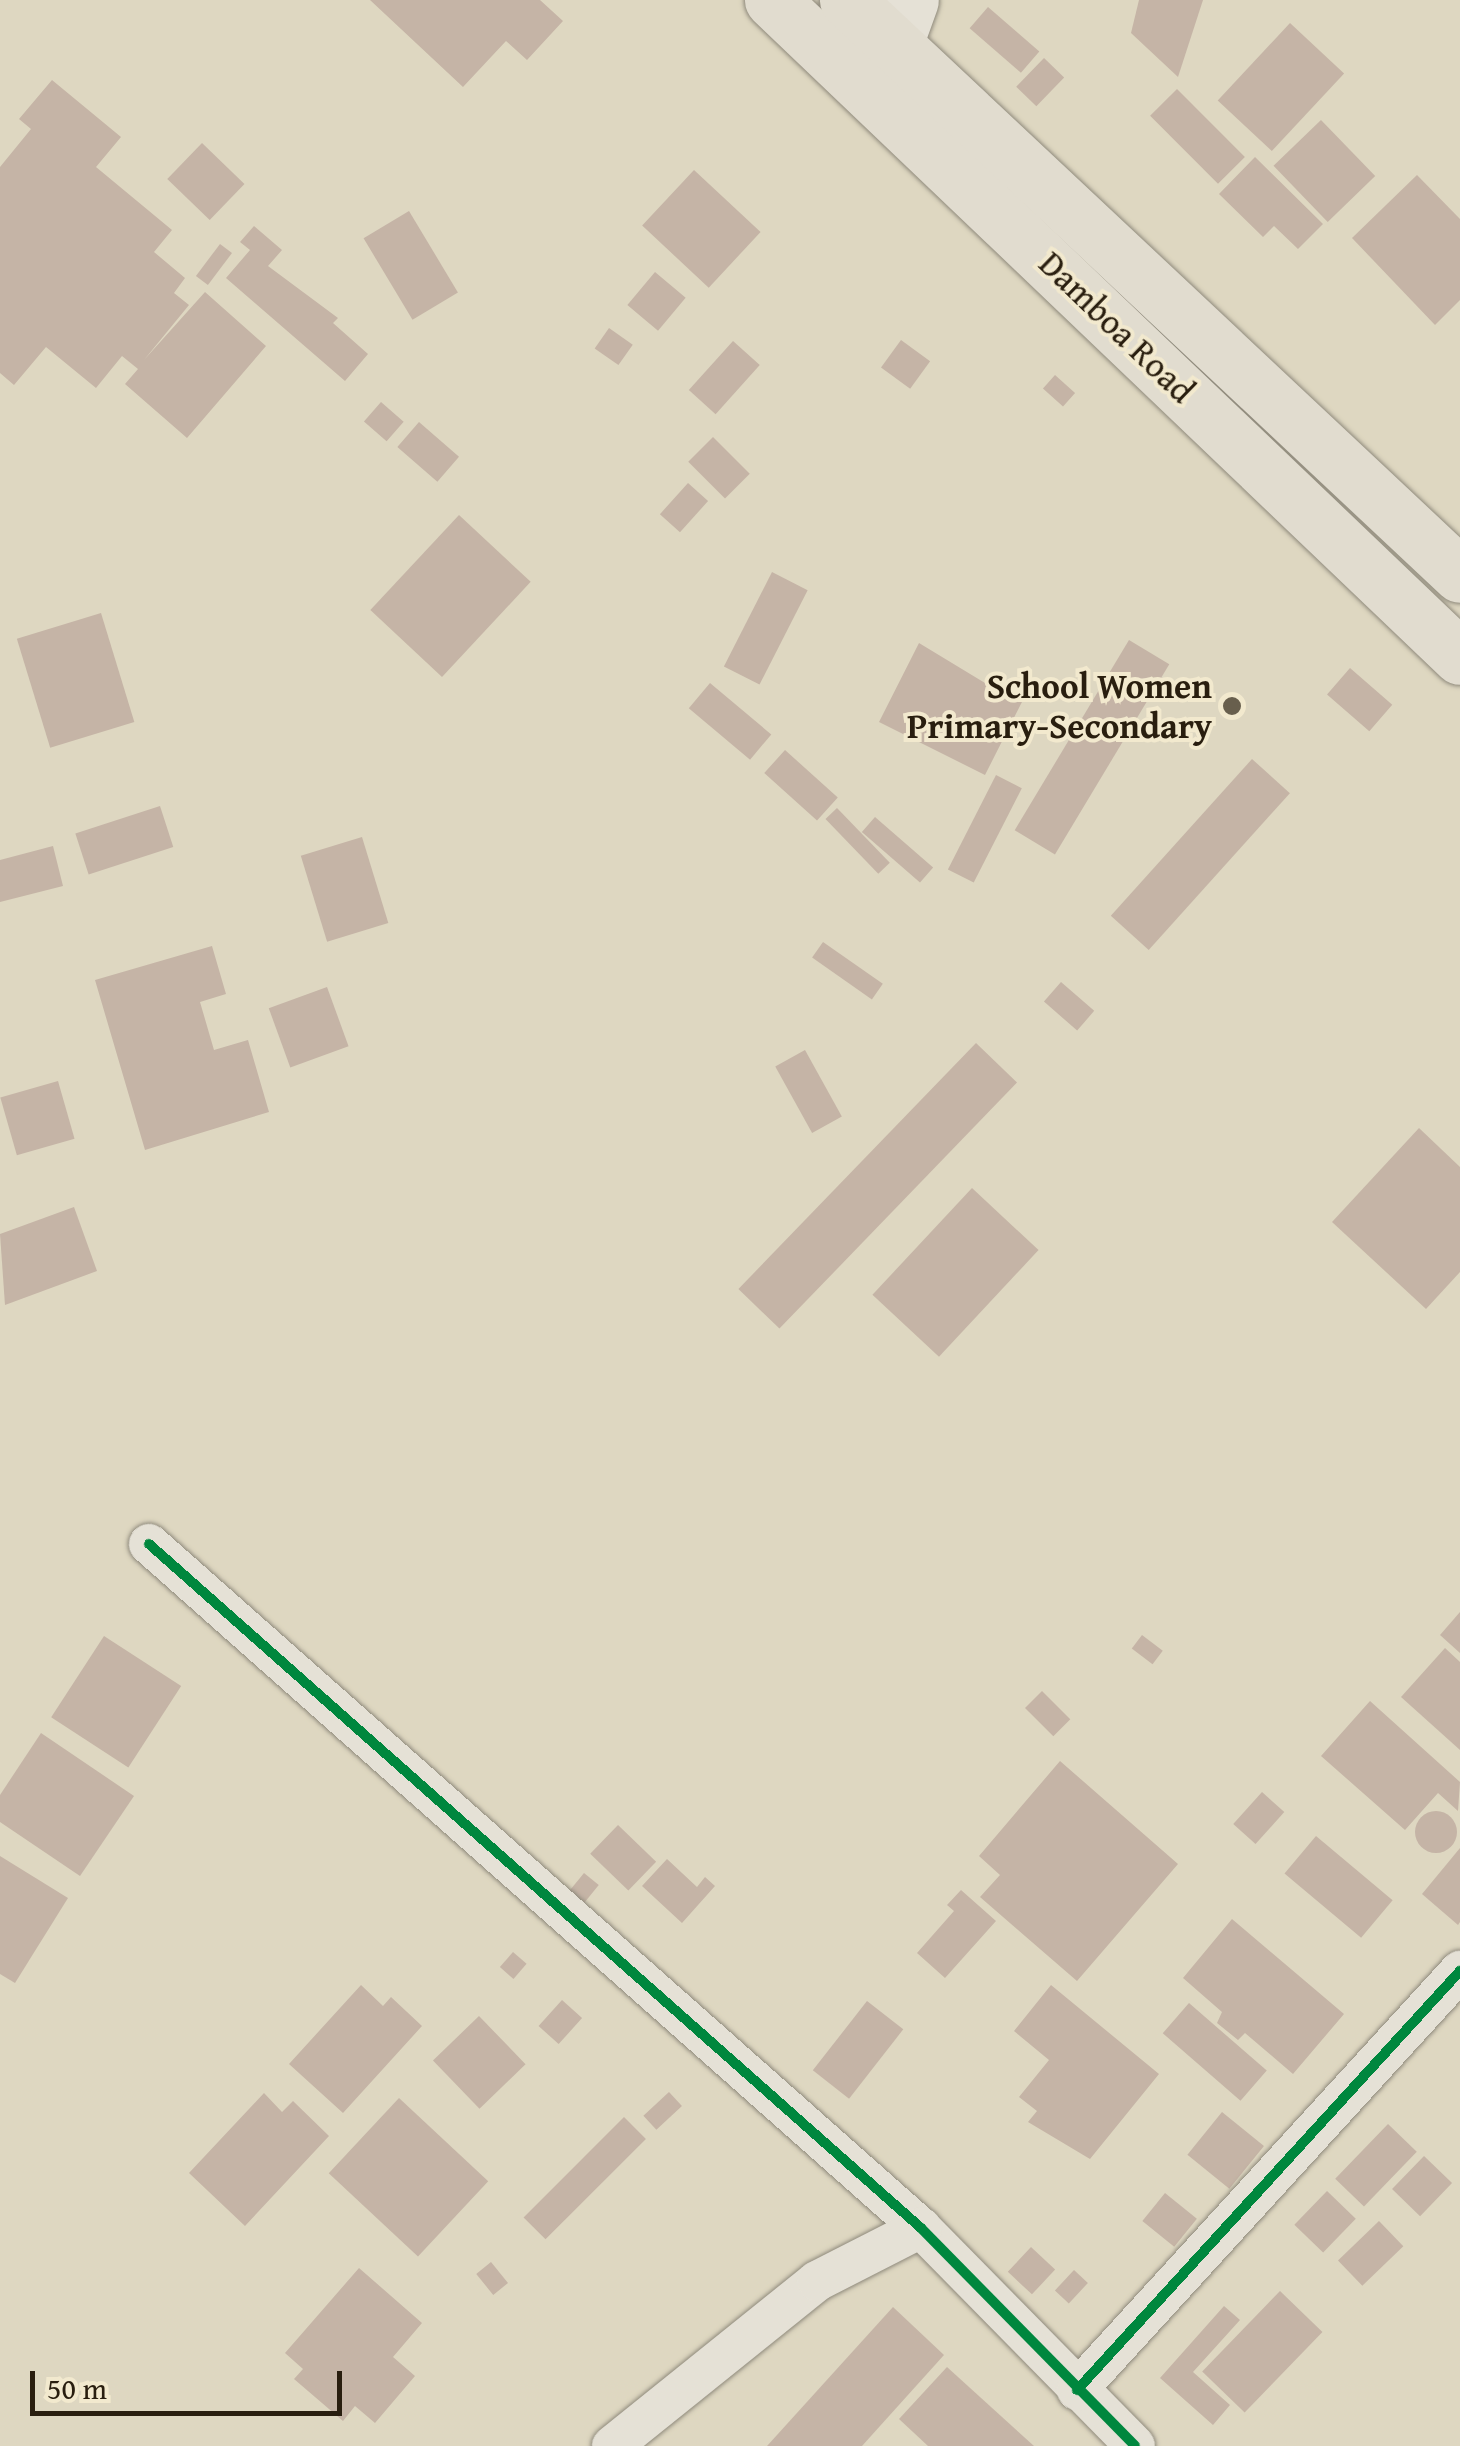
<!DOCTYPE html>
<style>
body{margin:0}
#map{position:relative;width:1460px;height:2446px;overflow:hidden;background:#ded7c1;font-family:"Gentium Book Plus",serif}
div>[style]{position:absolute}
[style*='--x']{left:calc(var(--x)*1px);top:calc(var(--y)*1px);width:calc(var(--w)*1px);rotate:calc(var(--a)*1deg)}
.building>*{inset:0;background:#c5b4a6;transform-origin:0 0}
.round{border-radius:50%}
.roads{filter:drop-shadow(0 0 2px #8f8a7c) drop-shadow(0 0 2px #8f8a7c)}
.street>*{height:40px;margin:-20px;padding:0 20px;transform-origin:20px;border-radius:20px;background:#e5e1d6}
.secondary>*{height:55px;margin:-27.5px;padding:0 27.5px;transform-origin:27.5px;border-radius:27.5px;background:#e5e1d6}
.primary>*{height:55px;margin:-27.5px;padding:0 27.5px;transform-origin:27.5px;border-radius:27.5px;background:#e1dccf}
.cycleway>*{height:10px;margin:-5px;padding:0 5px;transform-origin:5px;border-radius:5px;background:#00873e}
.dots>*{width:28px;height:28px;translate:-50% -50%;box-sizing:border-box;border:5px solid #f2e9ce;border-radius:50%}
span{translate:-50% -50%;white-space:nowrap;text-align:center;line-height:1.15;-webkit-text-stroke:8px #f2e9ce;paint-order:stroke}
.street-label{font-size:35px;color:#291e0f}
.poi-label{font-size:35px;color:#291e0f;font-weight:700}
.right{translate:-100% -50%;text-align:right}
.scale{position:absolute;left:30px;top:2371px;width:312px;height:45px;box-sizing:border-box;border:5px solid #291e0f;border-top:0;padding-left:12px;font-size:30px;line-height:35px;white-space:nowrap;color:#291e0f;-webkit-text-stroke:8px #f2e9ce;paint-order:stroke}
</style>
<div id="map">
<div class="building">
<div style="clip-path:polygon(370px 0,540px 0,563px 21px,527px 60px,506px 41px,463px 87px)"></div>
<div style="clip-path:polygon(1139px 0,1203px 0,1178px 77px,1131px 33px)"></div>
<div style="left:988px;top:7px;width:68px;height:28px;rotate:41deg"></div>
<div style="left:1290px;top:23px;width:74px;height:106px;rotate:43deg"></div>
<div style="left:1044px;top:58px;width:28px;height:40px;rotate:44deg"></div>
<div style="clip-path:polygon(52px 80px,121px 137px,96px 167px,172px 230px,154px 252px,185px 278px,174px 293px,189px 305px,144px 360px,205px 292px,266px 346px,187px 438px,125px 384px,138px 369px,122px 356px,96px 388px,46px 347px,14px 385px,0 373px,0 167px,31px 129px,19px 119px)"></div>
<div style="left:1177px;top:89px;width:96px;height:38px;rotate:45deg"></div>
<div style="left:1321px;top:120px;width:78px;height:66px;rotate:46deg"></div>
<div style="left:202px;top:143px;width:59px;height:50px;rotate:44deg"></div>
<div style="clip-path:polygon(1255px 157px,1323px 224px,1298px 249px,1274px 226px,1263px 237px,1219px 194px)"></div>
<div style="left:694px;top:170px;width:91px;height:76px;rotate:43deg"></div>
<div style="clip-path:polygon(1417px 175px,1460px 219px,1460px 300px,1435px 325px,1352px 238px)"></div>
<div style="left:409px;top:211px;width:95px;height:53px;rotate:59deg"></div>
<div style="clip-path:polygon(254px 226px,282px 250px,268px 266px,338px 318px,333px 323px,368px 354px,345px 381px,226px 278px,250px 250px,240px 242px)"></div>
<div style="left:220px;top:244px;width:15px;height:40px;rotate:37deg"></div>
<div style="left:655px;top:272px;width:40px;height:43px;rotate:40deg"></div>
<div style="left:609px;top:328px;width:29px;height:25px;rotate:35deg"></div>
<div style="left:901px;top:340px;width:36px;height:34px;rotate:36deg"></div>
<div style="left:733px;top:341px;width:36px;height:66px;rotate:42deg"></div>
<div style="left:1055px;top:375px;width:27px;height:18px;rotate:42deg"></div>
<div style="left:381px;top:402px;width:30px;height:26px;rotate:41deg"></div>
<div style="left:419px;top:422px;width:53px;height:33px;rotate:41deg"></div>
<div style="left:713px;top:437px;width:52px;height:35px;rotate:45deg"></div>
<div style="left:688px;top:483px;width:27px;height:42px;rotate:42deg"></div>
<div style="left:459px;top:515px;width:98px;height:130px;rotate:43deg"></div>
<div style="left:772px;top:572px;width:40px;height:106px;rotate:27deg"></div>
<div style="left:101px;top:613px;width:114px;height:88px;rotate:73deg"></div>
<div style="left:1129px;top:640px;width:47px;height:222px;rotate:31deg"></div>
<div style="clip-path:polygon(919px 643px,985px 683px,989px 677px,1025px 696px,985px 775px,879px 722px)"></div>
<div style="left:1350px;top:668px;width:56px;height:35px;rotate:41deg"></div>
<div style="left:710px;top:683px;width:80px;height:33px;rotate:40deg"></div>
<div style="left:785px;top:750px;width:71px;height:31px;rotate:42deg"></div>
<div style="left:1252px;top:759px;width:51px;height:211px;rotate:42deg"></div>
<div style="left:996px;top:775px;width:29px;height:106px;rotate:27deg"></div>
<div style="left:160px;top:806px;width:43px;height:89px;rotate:72deg"></div>
<div style="left:837px;top:808px;width:76px;height:16px;rotate:46deg"></div>
<div style="left:875px;top:817px;width:77px;height:20px;rotate:41deg"></div>
<div style="left:362px;top:837px;width:90px;height:64px;rotate:73deg"></div>
<div style="clip-path:polygon(53px 846px,63px 886px,0 902px,0 860px)"></div>
<div style="left:823px;top:942px;width:73px;height:19px;rotate:35deg"></div>
<div style="clip-path:polygon(212px 946px,226px 994px,200px 1002px,214px 1050px,248px 1040px,269px 1112px,145px 1150px,95px 980px)"></div>
<div style="left:1061px;top:982px;width:44px;height:26px;rotate:41deg"></div>
<div style="left:327px;top:987px;width:63px;height:62px;rotate:70deg"></div>
<div style="left:976px;top:1043px;width:57px;height:342px;rotate:44deg"></div>
<div style="left:805px;top:1050px;width:76px;height:34px;rotate:61deg"></div>
<div style="left:58px;top:1081px;width:60px;height:60px;rotate:74deg"></div>
<div style="clip-path:polygon(1419px 1128px,1460px 1167px,1460px 1272px,1426px 1309px,1332px 1222px)"></div>
<div style="left:972px;top:1188px;width:91px;height:146px;rotate:43deg"></div>
<div style="clip-path:polygon(74px 1207px,97px 1271px,5px 1305px,0 1234px)"></div>
<div style="clip-path:polygon(1460px 1612px,1460px 1653px,1440px 1635px)"></div>
<div style="left:1142px;top:1635px;width:26px;height:17px;rotate:37deg"></div>
<div style="left:104px;top:1636px;width:92px;height:97px;rotate:33deg"></div>
<div style="clip-path:polygon(1445px 1648px,1460px 1662px,1460px 1750px,1401px 1697px)"></div>
<div style="left:1042px;top:1691px;width:40px;height:24px;rotate:45deg"></div>
<div style="clip-path:polygon(1370px 1701px,1460px 1782px,1458px 1811px,1438px 1793px,1405px 1830px,1321px 1756px)"></div>
<div style="clip-path:polygon(41px 1733px,134px 1796px,80px 1876px,0 1822px,0 1795px)"></div>
<div style="clip-path:polygon(1060px 1761px,1178px 1864px,1077px 1981px,980px 1897px,1000px 1875px,979px 1856px)"></div>
<div style="left:1262px;top:1792px;width:30px;height:43px;rotate:42deg"></div>
<div class="round" style="left:1415px;top:1811px;width:42px;height:42px"></div>
<div style="left:618px;top:1825px;width:53px;height:40px;rotate:44deg"></div>
<div style="left:1316px;top:1836px;width:100px;height:49px;rotate:40deg"></div>
<div style="clip-path:polygon(1460px 1848px,1460px 1922px,1458px 1925px,1422px 1894px)"></div>
<div style="clip-path:polygon(0 1856px,68px 1898px,15px 1983px,0 1974px)"></div>
<div style="clip-path:polygon(667px 1859px,697px 1887px,705px 1877px,715px 1886px,682px 1923px,642px 1886px)"></div>
<div style="left:584px;top:1873px;width:19px;height:23px;rotate:39deg"></div>
<div style="clip-path:polygon(961px 1890px,996px 1921px,945px 1978px,917px 1953px,954px 1911px,947px 1905px)"></div>
<div style="clip-path:polygon(1232px 1919px,1344px 2014px,1293px 2074px,1245px 2033px,1238px 2040px,1217px 2023px,1222px 2012px,1183px 1978px)"></div>
<div style="left:513px;top:1952px;width:18px;height:20px;rotate:41deg"></div>
<div style="clip-path:polygon(361px 1985px,383px 2006px,391px 1997px,422px 2026px,343px 2113px,289px 2064px)"></div>
<div style="clip-path:polygon(1051px 1985px,1159px 2074px,1090px 2159px,1028px 2122px,1037px 2111px,1019px 2097px,1049px 2060px,1014px 2031px)"></div>
<div style="left:562px;top:2000px;width:27px;height:35px;rotate:42deg"></div>
<div style="left:867px;top:2001px;width:46px;height:88px;rotate:38deg"></div>
<div style="left:1189px;top:2003px;width:103px;height:40px;rotate:41deg"></div>
<div style="left:479px;top:2016px;width:67px;height:64px;rotate:46deg"></div>
<div style="left:669px;top:2092px;width:19px;height:35px;rotate:47deg"></div>
<div style="clip-path:polygon(264px 2093px,282px 2112px,293px 2101px,329px 2136px,245px 2226px,189px 2173px)"></div>
<div style="left:399px;top:2098px;width:122px;height:103px;rotate:43deg"></div>
<div style="left:1222px;top:2112px;width:54px;height:55px;rotate:39deg"></div>
<div style="left:624px;top:2117px;width:31px;height:142px;rotate:45deg"></div>
<div style="left:1388px;top:2124px;width:40px;height:76px;rotate:44deg"></div>
<div style="left:1424px;top:2156px;width:39px;height:46px;rotate:44deg"></div>
<div style="left:1327px;top:2191px;width:40px;height:47px;rotate:44deg"></div>
<div style="left:1165px;top:2193px;width:41px;height:36px;rotate:39deg"></div>
<div style="left:1379px;top:2221px;width:35px;height:57px;rotate:46deg"></div>
<div style="left:1031px;top:2247px;width:33px;height:34px;rotate:43deg"></div>
<div style="left:491px;top:2262px;width:27px;height:19px;rotate:51deg"></div>
<div style="clip-path:polygon(359px 2268px,422px 2323px,393px 2357px,415px 2376px,375px 2423px,355px 2406px,343px 2421px,294px 2379px,303px 2369px,285px 2353px)"></div>
<div style="left:1074px;top:2270px;width:19px;height:28px;rotate:43deg"></div>
<div style="left:1280px;top:2291px;width:59px;height:112px;rotate:44deg"></div>
<div style="clip-path:polygon(1224px 2306px,1240px 2320px,1193px 2372px,1230px 2405px,1213px 2425px,1160px 2378px)"></div>
<div style="clip-path:polygon(893px 2307px,944px 2355px,862px 2446px,767px 2446px)"></div>
<div style="clip-path:polygon(947px 2367px,1034px 2446px,928px 2446px,899px 2419px)"></div>
</div>
<div class="roads">
<div class="street">
<div style="--x:149;--y:1544;--w:1031;--a:41.54"></div>
<div style="--x:921;--y:2228;--w:305;--a:45.5"></div>
<div style="--x:1077;--y:2390;--w:568;--a:-47.57"></div>
<div style="--x:612;--y:2446;--w:263;--a:-38.8"></div>
<div style="--x:817;--y:2281;--w:117;--a:-27"></div>
</div>
<div class="secondary">
<div style="--x:880;--y:86;--w:91;--a:-70.2"></div>
</div>
<div class="primary">
<div style="--x:772;--y:0;--w:951;--a:43.68"></div>
<div style="--x:847;--y:0;--w:840;--a:43.17"></div>
</div>
</div>
<div class="cycleway">
<div style="--x:149;--y:1544;--w:1031;--a:41.54"></div>
<div style="--x:921;--y:2228;--w:305;--a:45.5"></div>
<div style="--x:1077;--y:2390;--w:568;--a:-47.57"></div>
</div>
<div class="dots">
<div style="left:1232px;top:706px;background:#685f4d"></div>
</div>
<div class="street-label">
<span style="left:1117px;top:327px;rotate:44deg">Damboa Road</span>
</div>
<div class="poi-label">
<span class="right" style="left:1212px;top:706px">School Women<br>Primary-Secondary</span>
</div>
<div class="scale">50 m</div>
</div>
